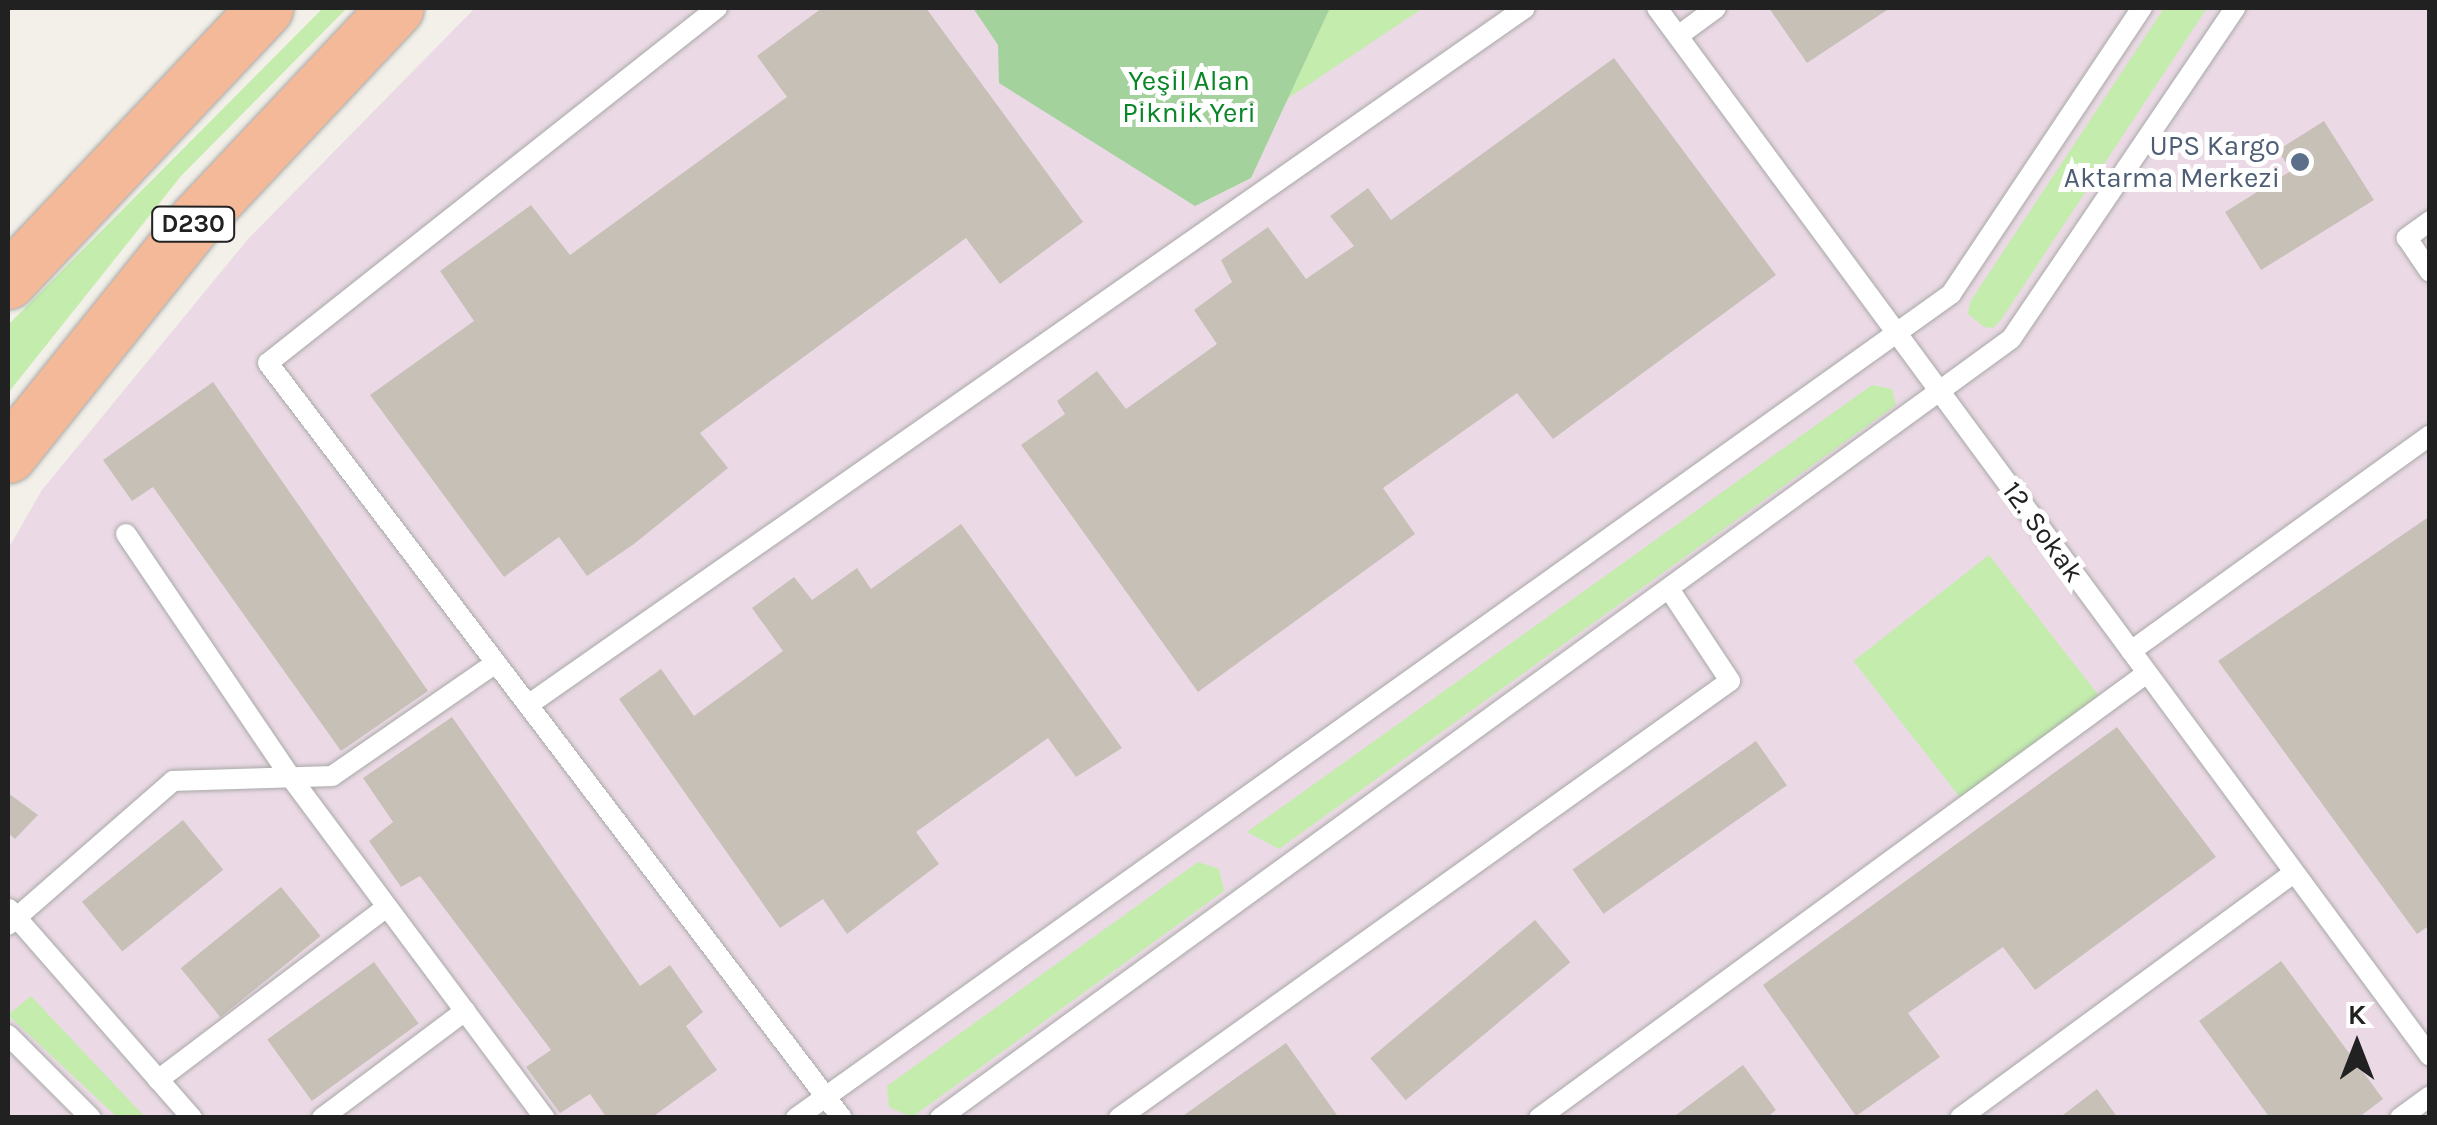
<!DOCTYPE html>
<meta charset="utf-8">
<style>
body{margin:0}
#map{position:relative;width:2437px;height:1125px;overflow:hidden;background:#f2f0e8;font-family:Karla,sans-serif}
div>[style]{position:absolute}
[style*='--x']{left:calc(var(--x)*1px);top:calc(var(--y)*1px);width:calc(var(--w)*1px);rotate:calc(var(--a)*1deg)}
.industrial>*{inset:0;background:#ebdae5}
.grass>*{inset:0;background:#c3ecad;transform-origin:0 0}
.forest>*{inset:0;background:#a3d29c}
.building>*{inset:0;background:#c7c0b7;transform-origin:0 0}
.roads{filter:drop-shadow(0 0 2px #a8a8a8) drop-shadow(0 0 2px #a8a8a8)}
.service>*{height:20px;margin:-10px;padding:0 10px;transform-origin:10px;border-radius:10px;background:#fff}
.trunk>*{height:55px;margin:-27.5px;padding:0 27.5px;transform-origin:27.5px;border-radius:27.5px;background:#f4b999}
.dots>*{width:28px;height:28px;translate:-50% -50%;box-sizing:border-box;border:5px solid #fff;border-radius:50%}
span{translate:-50% -50%;white-space:nowrap;text-align:center;line-height:1.15;-webkit-text-stroke:10px #fff;paint-order:stroke}
.shield-label span{padding:2px 8px;background:#fff;border:2px solid;border-radius:8px;-webkit-text-stroke-width:0}
.shield-label{font-size:25px;color:#212121;font-weight:700}
.park-label{font-size:28px;color:#098626}
.service-label{font-size:28px;color:#4e5e75}
.right{translate:-100% -50%;text-align:right}
.street-label{font-size:28px;color:#212121}
.frame{position:absolute;inset:0;border:10px solid #212121;pointer-events:none}
.north{position:absolute;left:2307px;top:995px;width:100px;height:100px;-webkit-text-stroke:8px #fff;paint-order:stroke;rotate:0deg;font-size:28px;font-weight:700;line-height:40px;text-align:center;color:#212121}
.north::after{content:'';display:block;margin:auto;width:35px;height:45px;background:#212121;clip-path:polygon(50% 0,100% 100%,50% 72%,0 100%)}
</style>
<div id="map">
<div class="industrial">
<div style="clip-path:polygon(475px 8px,2429px 8px,2429px 1117px,8px 1118px,8px 549px,42px 490px,248px 239px)"></div>
</div>
<div class="grass">
<div style="clip-path:polygon(323px 8px,347px 8px,181px 176px,8px 393px,8px 325px)"></div>
<div style="clip-path:polygon(1330px 8px,1423px 8px,1287px 99px)"></div>
<div style="clip-path:polygon(2164px 8px,2207px 8px,2001px 320px,1993px 328px,1984px 327px,1968px 314px,1970px 302px)"></div>
<div style="clip-path:polygon(1872px 385px,1892px 389px,1896px 405px,1279px 849px,1247px 832px)"></div>
<div style="left:1989px;top:555px;width:178px;height:172px;rotate:52deg"></div>
<div style="clip-path:polygon(1198px 862px,1219px 869px,1224px 891px,912px 1117px,889px 1107px,887px 1086px)"></div>
<div style="clip-path:polygon(31px 996px,145px 1117px,117px 1117px,8px 1015px)"></div>
</div>
<div class="forest">
<div style="clip-path:polygon(973px 8px,1330px 8px,1251px 178px,1195px 206px,999px 83px,998px 45px)"></div>
</div>
<div class="building">
<div style="clip-path:polygon(822px 8px,926px 8px,1083px 222px,1000px 284px,966px 238px,700px 433px,728px 468px,634px 544px,587px 576px,559px 537px,504px 577px,370px 395px,474px 321px,440px 271px,531px 205px,570px 255px,787px 97px,757px 56px)"></div>
<div style="clip-path:polygon(1769px 8px,1890px 8px,1807px 63px)"></div>
<div style="clip-path:polygon(1614px 58px,1776px 275px,1553px 439px,1517px 393px,1383px 488px,1415px 534px,1198px 692px,1021px 445px,1065px 414px,1057px 401px,1097px 371px,1126px 409px,1217px 344px,1194px 310px,1232px 282px,1221px 260px,1268px 227px,1306px 279px,1354px 246px,1330px 216px,1368px 188px,1391px 220px)"></div>
<div style="clip-path:polygon(2324px 121px,2374px 200px,2261px 270px,2225px 212px,2291px 171px,2278px 150px)"></div>
<div style="clip-path:polygon(213px 382px,428px 691px,341px 751px,153px 487px,132px 501px,103px 460px)"></div>
<div style="clip-path:polygon(2430px 516px,2430px 925px,2417px 934px,2218px 661px)"></div>
<div style="clip-path:polygon(961px 524px,1122px 748px,1076px 777px,1048px 738px,916px 832px,939px 864px,847px 934px,823px 899px,780px 928px,619px 699px,661px 669px,694px 716px,783px 651px,752px 608px,794px 577px,812px 600px,857px 568px,871px 589px)"></div>
<div style="clip-path:polygon(452px 717px,640px 986px,670px 965px,703px 1012px,686px 1026px,717px 1070px,651px 1118px,607px 1118px,590px 1094px,560px 1113px,526px 1067px,551px 1050px,420px 876px,401px 887px,369px 841px,393px 822px,363px 778px)"></div>
<div style="clip-path:polygon(2117px 727px,2216px 857px,2035px 990px,2003px 947px,1908px 1013px,1940px 1057px,1856px 1116px,1763px 985px)"></div>
<div style="left:1756px;top:741px;width:54px;height:224px;rotate:55deg"></div>
<div style="clip-path:polygon(8px 793px,38px 815px,15px 839px,8px 833px)"></div>
<div style="left:183px;top:820px;width:64px;height:130px;rotate:51deg"></div>
<div style="left:281px;top:887px;width:63px;height:129px;rotate:51deg"></div>
<div style="left:1535px;top:920px;width:55px;height:215px;rotate:50deg"></div>
<div style="clip-path:polygon(2281px 961px,2383px 1099px,2358px 1118px,2270px 1118px,2199px 1021px)"></div>
<div style="left:374px;top:962px;width:76px;height:132px;rotate:54deg"></div>
<div style="clip-path:polygon(1286px 1043px,1339px 1118px,1180px 1118px,1240px 1075px)"></div>
<div style="clip-path:polygon(1743px 1065px,1776px 1110px,1766px 1118px,1672px 1118px)"></div>
<div style="clip-path:polygon(2097px 1089px,2118px 1118px,2059px 1118px)"></div>
</div>
<div class="roads">
<div class="service">
<div style="--x:717;--y:8;--w:572;--a:141.67"></div>
<div style="--x:268;--y:363;--w:948;--a:52.76"></div>
<div style="--x:1657;--y:8;--w:1302;--a:53.59"></div>
<div style="--x:1678;--y:36;--w:47;--a:-36.4"></div>
<div style="--x:2430;--y:221;--w:29;--a:144"></div>
<div style="--x:2407;--y:238;--w:41;--a:55.9"></div>
<div style="--x:126;--y:534;--w:296;--a:55.9"></div>
<div style="--x:292;--y:779;--w:423;--a:53.3"></div>
<div style="--x:2131;--y:651;--w:369;--a:-35.8"></div>
<div style="--x:528;--y:705;--w:1216;--a:-34.96"></div>
<div style="--x:9;--y:909;--w:278;--a:48.8"></div>
<div style="--x:8;--y:925;--w:219;--a:-41.1"></div>
<div style="--x:173;--y:781;--w:159;--a:-1.8"></div>
<div style="--x:332;--y:776;--w:199;--a:-34.6"></div>
<div style="--x:8;--y:1035;--w:117;--a:45"></div>
<div style="--x:158;--y:1080;--w:287;--a:-37.1"></div>
<div style="--x:322;--y:1118;--w:179;--a:-36.8"></div>
<div style="--x:796;--y:1118;--w:1419;--a:-35.5"></div>
<div style="--x:1951;--y:294;--w:344;--a:-56.3"></div>
<div style="--x:940;--y:1118;--w:1324;--a:-36.03"></div>
<div style="--x:2011;--y:339;--w:400;--a:-55.9"></div>
<div style="--x:1119;--y:1118;--w:751;--a:-35.57"></div>
<div style="--x:1730;--y:681;--w:107;--a:-123.5"></div>
<div style="--x:1539;--y:1118;--w:753;--a:-36.2"></div>
<div style="--x:1960;--y:1118;--w:414;--a:-36.3"></div>
<div style="--x:2400;--y:1118;--w:37;--a:-36"></div>
</div>
<div class="trunk">
<div style="--x:8;--y:281;--w:375;--a:-46.7"></div>
<div style="--x:8;--y:455;--w:301;--a:-51.3"></div>
<div style="--x:196;--y:220;--w:291;--a:-46.7"></div>
</div>
</div>
<div class="dots">
<div style="left:2300px;top:162px;background:#5c6f8a"></div>
</div>
<div class="shield-label">
<span style="left:193px;top:224px">D230</span>
</div>
<div class="park-label">
<span style="left:1189px;top:97px">Yeşil Alan<br>Piknik Yeri</span>
</div>
<div class="service-label">
<span class="right" style="left:2280px;top:162px">UPS Kargo<br>Aktarma Merkezi</span>
</div>
<div class="street-label">
<span style="left:2043px;top:532px;rotate:54deg">12. Sokak</span>
</div>
<div class="frame"></div>
<div class="north">K</div>
</div>
